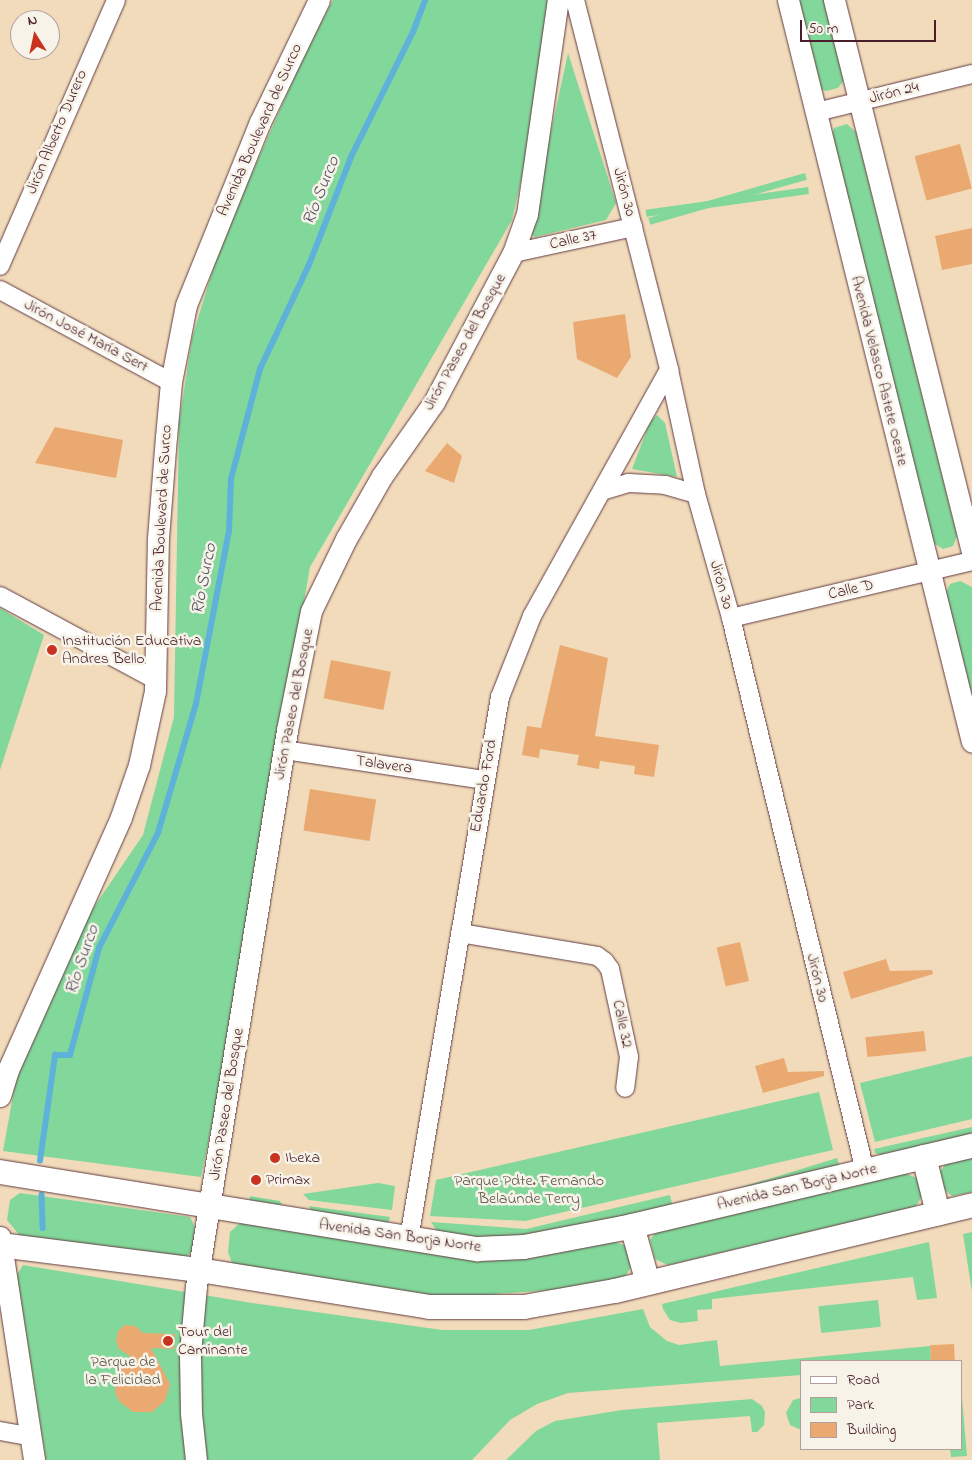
<!DOCTYPE html>
<meta charset="utf-8">
<style>
body{margin:0}
#map{position:relative;width:972px;height:1460px;overflow:hidden;background:#f1dbbb;font-family:"Indie Flower",sans-serif}
div>[style]{position:absolute}
[style*='--x']{left:calc(var(--x)*1px);top:calc(var(--y)*1px);width:calc(var(--w)*1px);rotate:calc(var(--a)*1deg)}
.green>*{inset:0;background:#82d79a;transform-origin:0 0}
.stream>*{height:5.5px;margin:-2.75px;padding:0 2.75px;transform-origin:2.75px;border-radius:2.75px;background:#5eb2da}
.building>*{inset:0;background:#eaa971;transform-origin:0 0}
.roads{filter:drop-shadow(0 0 1px #633b41) drop-shadow(0 0 1px #633b41)}
.minor>*{height:18px;margin:-9px;padding:0 9px;transform-origin:9px;border-radius:9px;background:#fff}
.tertiary>*{height:21px;margin:-10.5px;padding:0 10.5px;transform-origin:10.5px;border-radius:10.5px;background:#fff}
.secondary>*{height:24px;margin:-12px;padding:0 12px;transform-origin:12px;border-radius:12px;background:#fff}
.dots>*{width:14px;height:14px;translate:-50% -50%;box-sizing:border-box;border:2px solid #f7f3e8;border-radius:50%}
span{translate:-50% -50%;white-space:nowrap;text-align:center;line-height:1.15;-webkit-text-stroke:5px #f7f3e8;paint-order:stroke}
.street-label{font-size:16px;color:#4a1f2b}
.poi-label{font-size:16px;color:#4a1f2b}
.left{translate:0 -50%;text-align:left}
.park-label{font-size:16px;color:#5b564c}
.water-label{font-size:18px;color:#515268;font-style:italic}
.legend{position:absolute;left:800px;top:1360px;width:162px;height:90px;box-sizing:border-box;background:#f7f3e8;border:1px solid #b29e9c;margin:0;padding:6px 9px;list-style:none;font-size:15px;color:#4a1f2b}
.legend li{display:flex;align-items:center;gap:10px;height:25px}
.legend b{width:25px;border:1px solid #b29e9c}
.north{position:absolute;left:10px;top:10px;width:50px;height:50px;box-sizing:border-box;background:#f7f3e8;border:1px solid #b29e9c;border-radius:50%;rotate:350deg;font-size:14px;font-weight:700;line-height:20px;text-align:center;color:#4a1f2b}
.north::after{content:'';display:block;margin:auto;width:18px;height:22px;background:#c8321e;clip-path:polygon(50% 0,100% 100%,50% 72%,0 100%)}
.scale{position:absolute;left:800px;top:20px;width:136px;height:22px;box-sizing:border-box;border:2px solid #4a1f2b;border-top:0;padding-left:6px;font-size:15px;line-height:18px;white-space:nowrap;color:#4a1f2b;-webkit-text-stroke:4px #f7f3e8;paint-order:stroke}
</style>
<div id="map">
<div class="green">
<div style="clip-path:polygon(333px 0,551px 0,527px 154px,512px 220px,310px 567px,223px 1071px,201px 1177px,3px 1151px,16px 1079px,85px 920px,143px 835px,174px 717px,179px 423px,192px 338px,220px 246px,305px 53px)"></div>
<div style="clip-path:polygon(795px 0,825px 0,845px 79px,838px 88px,826px 91px,816px 87px)"></div>
<div style="clip-path:polygon(568px 53px,616px 203px,606px 220px,535px 237px,529px 233px)"></div>
<div style="clip-path:polygon(847px 124px,856px 132px,957px 536px,953px 546px,943px 549px,932px 542px,831px 139px,834px 128px)"></div>
<div style="left:805px;top:173px;width:7px;height:163px;rotate:74deg"></div>
<div style="left:808px;top:187px;width:7px;height:164px;rotate:82deg"></div>
<div style="clip-path:polygon(657px 415px,665px 423px,677px 477px,632px 469px,650px 422px)"></div>
<div style="clip-path:polygon(960px 581px,972px 587px,972px 703px,945px 594px,950px 584px)"></div>
<div style="clip-path:polygon(0 608px,44px 635px,0 770px)"></div>
<div style="clip-path:polygon(972px 1056px,972px 1119px,875px 1142px,860px 1083px)"></div>
<div style="clip-path:polygon(819px 1092px,833px 1150px,525px 1221px,430px 1216px,436px 1180px)"></div>
<div style="clip-path:polygon(972px 1127px,972px 1134px,881px 1155px,875px 1153px,874px 1149px)"></div>
<div style="clip-path:polygon(972px 1157px,972px 1192px,952px 1196px,941px 1187px,939px 1173px,946px 1163px)"></div>
<div style="left:837px;top:1158px;width:10px;height:160px;rotate:73deg"></div>
<div style="clip-path:polygon(904px 1173px,920px 1179px,923px 1195px,915px 1207px,668px 1265px,655px 1259px,650px 1240px,658px 1229px)"></div>
<div style="clip-path:polygon(378px 1183px,395px 1186px,392px 1210px,309px 1200px,303px 1194px)"></div>
<div style="clip-path:polygon(20px 1193px,190px 1217px,195px 1227px,192px 1251px,185px 1258px,20px 1236px,7px 1220px,10px 1200px)"></div>
<div style="clip-path:polygon(670px 1195px,673px 1208px,526px 1241px,439px 1234px,431px 1222px,526px 1229px)"></div>
<div style="clip-path:polygon(250px 1196px,280px 1201px,284px 1209px,249px 1204px)"></div>
<div style="clip-path:polygon(309px 1206px,390px 1217px,388px 1225px,312px 1213px)"></div>
<div style="clip-path:polygon(240px 1223px,444px 1256px,555px 1252px,615px 1242px,627px 1246px,631px 1267px,625px 1277px,565px 1289px,443px 1298px,233px 1266px,228px 1252px,230px 1232px)"></div>
<div style="clip-path:polygon(972px 1232px,972px 1292px,963px 1234px)"></div>
<div style="clip-path:polygon(929px 1242px,937px 1298px,917px 1300px,913px 1277px,712px 1299px,712px 1309px,697px 1310px,698px 1321px,681px 1323px,670px 1320px,663px 1309px,662px 1304px)"></div>
<div style="clip-path:polygon(23px 1265px,252px 1303px,442px 1330px,529px 1330px,643px 1309px,650px 1327px,667px 1341px,679px 1345px,717px 1340px,720px 1366px,930px 1346px,931px 1361px,801px 1361px,801px 1375px,568px 1393px,537px 1404px,510px 1420px,472px 1460px,46px 1460px,17px 1275px)"></div>
<div style="left:878px;top:1300px;width:27px;height:60px;rotate:84deg"></div>
<div style="clip-path:polygon(961px 1385px,967px 1456px,951px 1457px,950px 1449px,961px 1449px)"></div>
<div style="clip-path:polygon(801px 1398px,801px 1428px,799px 1429px,790px 1425px,786px 1413px,793px 1400px)"></div>
<div style="clip-path:polygon(752px 1399px,762px 1406px,765px 1412px,764px 1425px,757px 1432px,752px 1432px,750px 1416px,657px 1423px,660px 1460px,506px 1460px,536px 1431px,555px 1421px,622px 1410px)"></div>
</div>
<div class="stream">
<div style="--x:40;--y:1161;--w:107;--a:-81.9"></div>
<div style="--x:55;--y:1055;--w:15;--a:0"></div>
<div style="--x:70;--y:1055;--w:111;--a:-74.8"></div>
<div style="--x:99;--y:948;--w:129;--a:-62.8"></div>
<div style="--x:158;--y:833;--w:134;--a:-73.6"></div>
<div style="--x:196;--y:704;--w:176;--a:-79.2"></div>
<div style="--x:229;--y:531;--w:52;--a:-87.8"></div>
<div style="--x:231;--y:479;--w:114;--a:-75.2"></div>
<div style="--x:260;--y:369;--w:115;--a:-64.8"></div>
<div style="--x:309;--y:265;--w:116;--a:-68.7"></div>
<div style="--x:351;--y:157;--w:140;--a:-63.6"></div>
<div style="--x:413;--y:32;--w:34;--a:-69"></div>
<div style="--x:42;--y:1195;--w:33;--a:88"></div>
</div>
<div class="building">
<div style="left:960px;top:144px;width:46px;height:47px;rotate:75deg"></div>
<div style="clip-path:polygon(972px 228px,972px 264px,942px 270px,935px 236px)"></div>
<div style="clip-path:polygon(625px 314px,631px 357px,617px 378px,577px 359px,573px 322px)"></div>
<div style="clip-path:polygon(55px 427px,123px 440px,116px 478px,35px 463px)"></div>
<div style="clip-path:polygon(447px 443px,462px 456px,454px 483px,425px 471px)"></div>
<div style="clip-path:polygon(560px 645px,608px 658px,595px 736px,659px 745px,654px 777px,634px 774px,635px 766px,600px 761px,599px 769px,577px 765px,579px 755px,540px 749px,539px 758px,522px 755px,527px 726px,541px 728px)"></div>
<div style="left:331px;top:660px;width:61px;height:39px;rotate:11deg"></div>
<div style="left:310px;top:789px;width:67px;height:42px;rotate:9deg"></div>
<div style="left:740px;top:942px;width:40px;height:24px;rotate:77deg"></div>
<div style="clip-path:polygon(886px 959px,890px 971px,932px 970px,933px 974px,851px 999px,843px 972px)"></div>
<div style="left:924px;top:1031px;width:20px;height:59px;rotate:84deg"></div>
<div style="clip-path:polygon(784px 1058px,788px 1072px,824px 1071px,824px 1076px,763px 1093px,755px 1066px)"></div>
<div style="clip-path:polygon(125px 1325px,135px 1326px,143px 1333px,175px 1334px,174px 1349px,151px 1348px,170px 1384px,165px 1401px,152px 1412px,133px 1412px,119px 1401px,115px 1392px,117px 1374px,130px 1356px,119px 1349px,116px 1340px,118px 1331px)"></div>
<div style="left:954px;top:1344px;width:17px;height:24px;rotate:87deg"></div>
</div>
<div class="roads">
<div class="minor">
<div style="--x:575;--y:0;--w:382;--a:75.7"></div>
<div style="--x:669;--y:370;--w:127;--a:77.7"></div>
<div style="--x:696;--y:494;--w:129;--a:74.2"></div>
<div style="--x:731;--y:618;--w:569;--a:76.38"></div>
<div style="--x:816;--y:112;--w:161;--a:-13.7"></div>
<div style="--x:513;--y:253;--w:123;--a:-12.2"></div>
<div style="--x:0;--y:266;--w:290;--a:-66.4"></div>
<div style="--x:0;--y:290;--w:194;--a:28.3"></div>
<div style="--x:602;--y:491;--w:28;--a:-17"></div>
<div style="--x:629;--y:483;--w:36;--a:3"></div>
<div style="--x:665;--y:485;--w:32;--a:16"></div>
<div style="--x:0;--y:596;--w:177;--a:28.3"></div>
<div style="--x:731;--y:618;--w:248;--a:-13.3"></div>
<div style="--x:284;--y:750;--w:203;--a:8.5"></div>
<div style="--x:460;--y:933;--w:139;--a:9.5"></div>
<div style="--x:597;--y:956;--w:9;--a:36"></div>
<div style="--x:604;--y:961;--w:10;--a:53"></div>
<div style="--x:610;--y:969;--w:90;--a:77.8"></div>
<div style="--x:629;--y:1057;--w:31;--a:97"></div>
<div style="--x:409;--y:1239;--w:550;--a:-80.47"></div>
<div style="--x:500;--y:697;--w:87;--a:-68.4"></div>
<div style="--x:532;--y:616;--w:282;--a:-60.9"></div>
<div style="--x:0;--y:1431;--w:29;--a:10"></div>
</div>
<div class="tertiary">
<div style="--x:788;--y:0;--w:764;--a:76.07"></div>
<div style="--x:834;--y:0;--w:569;--a:75.96"></div>
<div style="--x:0;--y:1096;--w:27;--a:-73"></div>
<div style="--x:8;--y:1070;--w:277;--a:-65.9"></div>
<div style="--x:121;--y:817;--w:55;--a:-70.9"></div>
<div style="--x:139;--y:765;--w:76;--a:-77.8"></div>
<div style="--x:155;--y:691;--w:153;--a:-88.9"></div>
<div style="--x:158;--y:538;--w:101;--a:-85.5"></div>
<div style="--x:166;--y:437;--w:55;--a:-84.8"></div>
<div style="--x:171;--y:382;--w:78;--a:-79"></div>
<div style="--x:186;--y:305;--w:197;--a:-68"></div>
<div style="--x:260;--y:122;--w:136;--a:-64.2"></div>
<div style="--x:0;--y:1237;--w:226;--a:81.3"></div>
<div style="--x:196;--y:1460;--w:47;--a:-96.1"></div>
<div style="--x:191;--y:1413;--w:60;--a:-91"></div>
<div style="--x:190;--y:1353;--w:67;--a:-84.9"></div>
<div style="--x:196;--y:1286;--w:563;--a:-80.7"></div>
<div style="--x:287;--y:730;--w:121;--a:-78.6"></div>
<div style="--x:311;--y:611;--w:80;--a:-64.1"></div>
<div style="--x:346;--y:539;--w:73;--a:-60.3"></div>
<div style="--x:382;--y:476;--w:90;--a:-54.9"></div>
<div style="--x:434;--y:402;--w:169;--a:-62.1"></div>
<div style="--x:513;--y:253;--w:41;--a:-70.3"></div>
<div style="--x:527;--y:214;--w:216;--a:-81.8"></div>
</div>
<div class="secondary">
<div style="--x:924;--y:1157;--w:58;--a:76"></div>
<div style="--x:0;--y:1172;--w:484;--a:9.2"></div>
<div style="--x:478;--y:1249;--w:46;--a:-2.5"></div>
<div style="--x:524;--y:1247;--w:102;--a:-10.8"></div>
<div style="--x:624;--y:1228;--w:358;--a:-13.3"></div>
<div style="--x:632;--y:1226;--w:59;--a:74.3"></div>
<div style="--x:0;--y:1245;--w:201;--a:7.2"></div>
<div style="--x:199;--y:1270;--w:234;--a:9.1"></div>
<div style="--x:430;--y:1307;--w:94;--a:0"></div>
<div style="--x:524;--y:1307;--w:92;--a:-10"></div>
<div style="--x:615;--y:1291;--w:367;--a:-13.5"></div>
</div>
</div>
<div class="dots">
<div style="left:52px;top:650px;background:#c8321e"></div>
<div style="left:275px;top:1158px;background:#c8321e"></div>
<div style="left:256px;top:1180px;background:#c8321e"></div>
<div style="left:168px;top:1341px;background:#c8321e"></div>
</div>
<div class="street-label">
<span style="left:894px;top:93px;rotate:-14deg">Jirón 24</span>
<span style="left:260px;top:130px;rotate:-66deg">Avenida Boulevard de Surco</span>
<span style="left:57px;top:132px;rotate:-67deg">Jirón Alberto Durero</span>
<span style="left:624px;top:192px;rotate:75deg">Jirón 30</span>
<span style="left:573px;top:240px;rotate:-12deg">Calle 37</span>
<span style="left:86px;top:336px;rotate:28deg">Jirón José María Sert</span>
<span style="left:465px;top:342px;rotate:-61deg">Jirón Paseo del Bosque</span>
<span style="left:879px;top:371px;rotate:76deg">Avenida Velasco Astete Oeste</span>
<span style="left:162px;top:518px;rotate:-87deg">Avenida Boulevard de Surco</span>
<span style="left:721px;top:585px;rotate:74deg">Jirón 30</span>
<span style="left:851px;top:590px;rotate:-13deg">Calle D</span>
<span style="left:294px;top:704px;rotate:-79deg">Jirón Paseo del Bosque</span>
<span style="left:384px;top:765px;rotate:8deg">Talavera</span>
<span style="left:484px;top:786px;rotate:-80deg">Eduardo Ford</span>
<span style="left:817px;top:978px;rotate:76deg">Jirón 30</span>
<span style="left:622px;top:1024px;rotate:78deg">Calle 32</span>
<span style="left:227px;top:1104px;rotate:-81deg">Jirón Paseo del Bosque</span>
<span style="left:797px;top:1187px;rotate:-13deg">Avenida San Borja Norte</span>
<span style="left:400px;top:1236px;rotate:8deg">Avenida San Borja Norte</span>
</div>
<div class="poi-label">
<span class="left" style="left:62px;top:650px">Institución Educativa<br>Andres Bello</span>
<span class="left" style="left:285px;top:1158px">Ibeka</span>
<span class="left" style="left:266px;top:1180px">Primax</span>
<span class="left" style="left:178px;top:1341px">Tour del<br>Caminante</span>
</div>
<div class="park-label">
<span style="left:529px;top:1190px">Parque Pdte. Fernando<br>Belaúnde Terry</span>
<span style="left:123px;top:1371px">Parque de<br>la Felicidad</span>
</div>
<div class="water-label">
<span style="left:322px;top:191px;rotate:-68deg">Río Surco</span>
<span style="left:205px;top:579px;rotate:-79deg">Río Surco</span>
<span style="left:83px;top:960px;rotate:-71deg">Río Surco</span>
</div>
<ul class="legend">
<li><b style="height:6px;background:#fff"></b>Road</li>
<li><b style="height:14px;background:#82d79a"></b>Park</li>
<li><b style="height:14px;background:#eaa971"></b>Building</li>
</ul>
<div class="north">N</div>
<div class="scale">50 m</div>
</div>
